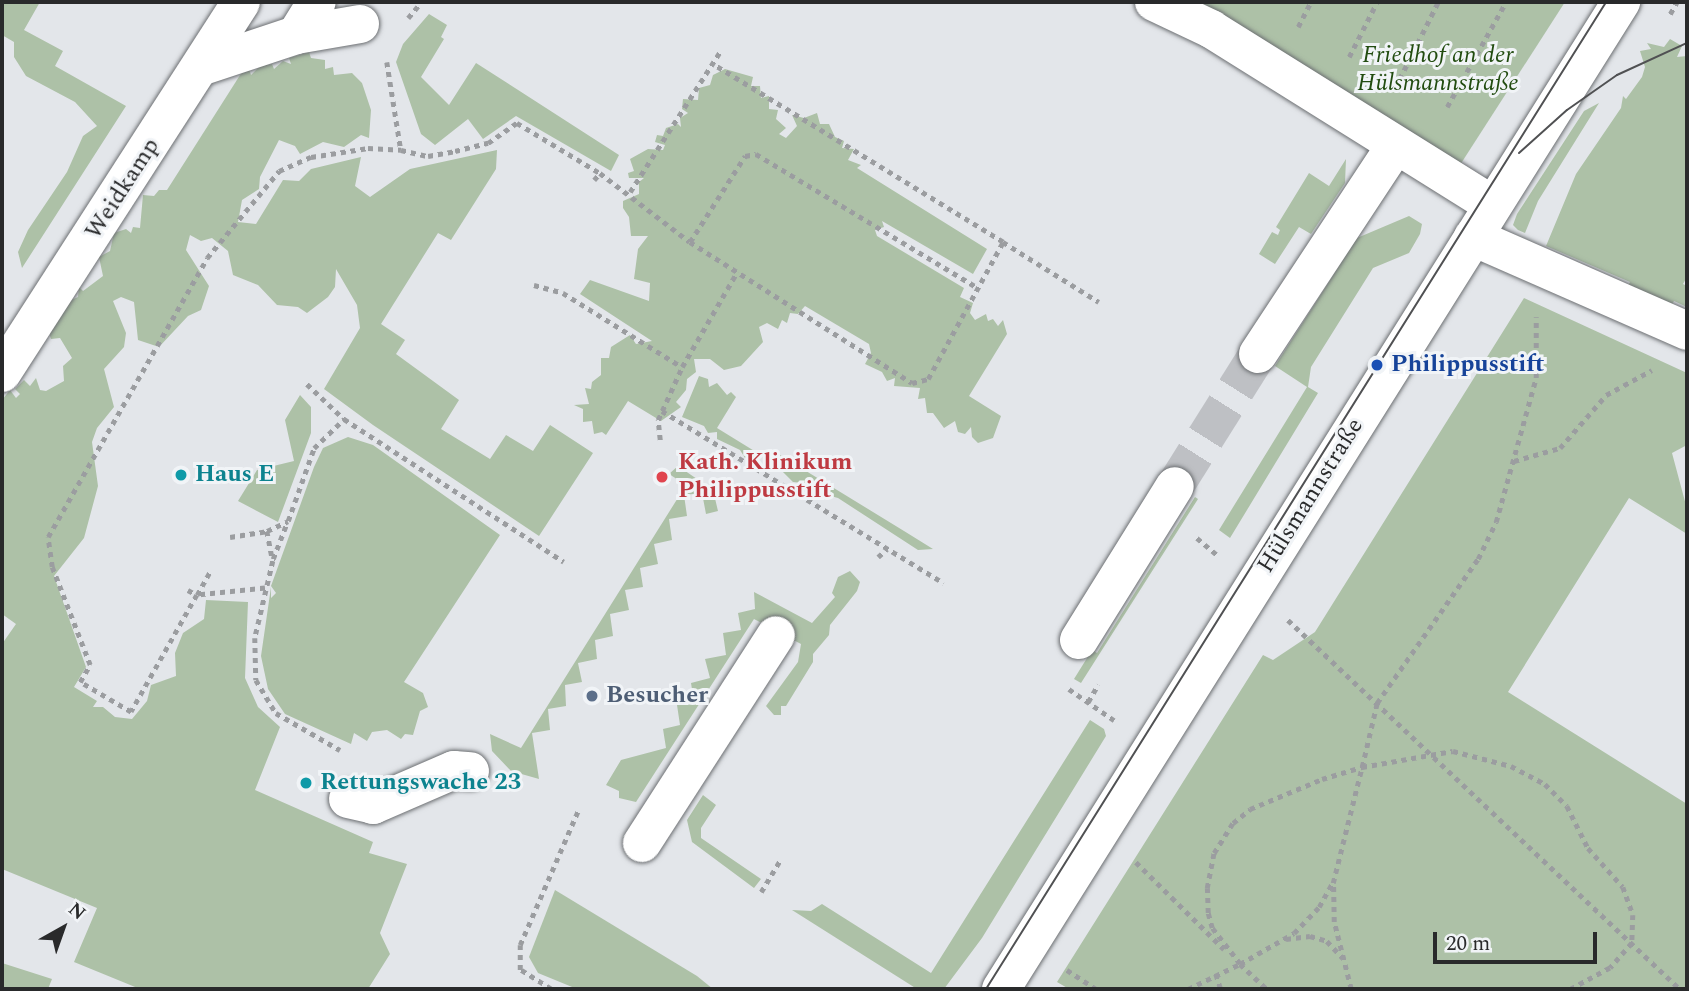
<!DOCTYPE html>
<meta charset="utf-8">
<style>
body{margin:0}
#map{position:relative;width:1689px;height:991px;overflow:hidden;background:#e3e6ea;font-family:Spectral,serif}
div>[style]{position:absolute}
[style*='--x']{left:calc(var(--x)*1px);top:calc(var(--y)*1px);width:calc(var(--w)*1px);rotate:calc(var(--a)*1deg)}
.green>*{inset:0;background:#adc1a7}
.minor-tunnel>*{height:38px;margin-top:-19px;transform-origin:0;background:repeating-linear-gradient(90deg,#bec0c4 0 38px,transparent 0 57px)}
.path>*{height:4.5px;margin-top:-2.25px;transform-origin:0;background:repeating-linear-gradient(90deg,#9b9da0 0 5px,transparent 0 10px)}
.roads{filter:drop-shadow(0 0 2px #6c6f72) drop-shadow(0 0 2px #6c6f72)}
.minor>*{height:38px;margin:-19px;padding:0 19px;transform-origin:19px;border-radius:19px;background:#fff}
.tram>*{height:2px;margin:-1px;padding:0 1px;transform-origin:1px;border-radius:1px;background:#505153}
.dots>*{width:19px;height:19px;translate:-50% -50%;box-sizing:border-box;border:4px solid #f1f4f7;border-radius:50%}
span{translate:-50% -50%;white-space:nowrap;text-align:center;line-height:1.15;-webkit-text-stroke:6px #f1f4f7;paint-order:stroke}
.park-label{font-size:24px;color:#224c10;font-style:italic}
.street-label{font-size:24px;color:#292a2b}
.transit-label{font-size:24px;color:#164399;font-weight:700}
.left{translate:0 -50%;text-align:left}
.health-label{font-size:24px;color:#be3a42;font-weight:700}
.culture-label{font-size:24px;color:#0d838f;font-weight:700}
.service-label{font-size:24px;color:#4e5e75;font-weight:700}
.frame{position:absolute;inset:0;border:4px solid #292a2b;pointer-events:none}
.north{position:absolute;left:28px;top:893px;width:70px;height:70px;-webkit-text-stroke:5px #f1f4f7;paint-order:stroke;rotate:40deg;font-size:19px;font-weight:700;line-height:28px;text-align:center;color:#292a2b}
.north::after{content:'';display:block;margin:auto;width:24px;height:32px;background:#292a2b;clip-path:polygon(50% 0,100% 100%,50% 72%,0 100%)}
.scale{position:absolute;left:1433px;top:932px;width:164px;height:32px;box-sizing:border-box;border:4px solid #292a2b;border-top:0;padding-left:9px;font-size:21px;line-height:24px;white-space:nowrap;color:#292a2b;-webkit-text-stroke:5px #f1f4f7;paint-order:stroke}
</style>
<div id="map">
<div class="green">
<div style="clip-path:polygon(2px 2px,40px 2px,24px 30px,63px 51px,55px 66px,126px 106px,22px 268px,18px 252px,28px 230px,67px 172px,83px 136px,97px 126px,75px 102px,26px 76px,14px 57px,14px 42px,2px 35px)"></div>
<div style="clip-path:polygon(1191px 2px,1565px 2px,1460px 165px)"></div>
<div style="clip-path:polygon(429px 14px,447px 25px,441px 37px,444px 39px,421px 77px,449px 105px,476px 63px,619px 155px,611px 171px,516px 116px,483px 139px,468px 119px,435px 145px,421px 134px,396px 62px,403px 44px)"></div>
<div style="clip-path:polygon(1670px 39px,1682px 46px,1677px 57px,1687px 56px,1687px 277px,1683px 284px,1687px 286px,1687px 307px,1674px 301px,1669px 309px,1626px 290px,1630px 282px,1546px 246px,1576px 174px,1621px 108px,1623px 96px,1626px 99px,1642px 77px,1645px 67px,1640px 51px,1651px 49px,1647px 43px,1664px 47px)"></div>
<div style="clip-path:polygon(309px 52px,311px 58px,325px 60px,325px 69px,333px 67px,334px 75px,352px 73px,362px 83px,371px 110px,369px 138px,361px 135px,344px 147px,323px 142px,300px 154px,295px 146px,279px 140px,260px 177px,259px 189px,242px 200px,238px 222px,256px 224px,283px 180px,299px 181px,311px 169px,361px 157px,355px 186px,370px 197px,410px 169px,497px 150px,496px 169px,451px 240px,438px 233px,381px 324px,405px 340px,396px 354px,459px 400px,441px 429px,490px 459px,506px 435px,533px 451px,550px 425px,593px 453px,539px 536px,373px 425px,324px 389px,360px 328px,357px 305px,336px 269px,335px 287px,328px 297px,307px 313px,298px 307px,277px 305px,258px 285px,233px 275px,228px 251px,212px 238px,201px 241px,190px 235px,186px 250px,209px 286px,201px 310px,188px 316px,159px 347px,138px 340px,134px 302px,121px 297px,113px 301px,126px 333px,124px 347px,104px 369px,114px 407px,97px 428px,92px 442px,98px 486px,84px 538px,54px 576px,86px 667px,74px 687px,97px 701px,93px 707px,103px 707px,115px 717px,132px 719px,147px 701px,151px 685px,176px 676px,175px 653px,183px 633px,204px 619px,206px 600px,248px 602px,245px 678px,258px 707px,280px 727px,255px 790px,373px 842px,369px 853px,407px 864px,380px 933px,390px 954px,368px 989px,140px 989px,74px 962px,97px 908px,2px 869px,2px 644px,16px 624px,2px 614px,2px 400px,10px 390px,16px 398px,20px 394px,15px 389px,24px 380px,30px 386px,36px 378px,40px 390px,46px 391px,64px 381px,63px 366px,72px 358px,60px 338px,51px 339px,48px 329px,67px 302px,78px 297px,79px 287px,83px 291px,103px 276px,99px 257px,110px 251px,114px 233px,126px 229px,131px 233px,133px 227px,140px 228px,143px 195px,154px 196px,159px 190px,167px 190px,242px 72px,249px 69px,251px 75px,260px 66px,272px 64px,274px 69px,283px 61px,291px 64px,289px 58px)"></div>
<div style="clip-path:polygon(725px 69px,753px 77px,751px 86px,760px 86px,761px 98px,769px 96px,769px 109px,778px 110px,776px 119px,786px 128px,779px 134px,786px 138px,797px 126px,792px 115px,804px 118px,817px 113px,820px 124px,829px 124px,835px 137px,844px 141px,842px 148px,854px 149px,848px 160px,861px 165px,857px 168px,987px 249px,973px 274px,882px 221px,884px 227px,875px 230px,877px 236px,964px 288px,960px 297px,973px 303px,970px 313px,975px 320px,986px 314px,988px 321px,993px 319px,998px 326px,1003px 320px,1007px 334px,969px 396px,1001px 416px,993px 438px,978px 443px,972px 437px,971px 427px,965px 434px,958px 432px,955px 421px,944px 428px,933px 413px,927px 413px,925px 398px,918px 399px,920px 388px,894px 386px,895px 378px,887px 381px,882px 372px,865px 364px,871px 353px,869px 344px,805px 306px,798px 314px,790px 313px,787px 323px,782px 320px,778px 329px,767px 323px,759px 327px,763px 342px,741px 366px,724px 370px,710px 359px,694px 359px,696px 372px,687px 379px,686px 390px,676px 402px,681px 407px,661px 421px,628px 401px,606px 435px,602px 432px,594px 434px,592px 421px,583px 422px,583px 409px,574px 405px,589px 404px,585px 388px,591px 389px,592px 382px,601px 375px,601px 358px,609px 358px,611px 347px,630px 335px,636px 344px,652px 341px,580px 294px,590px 280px,649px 301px,650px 283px,634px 279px,638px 249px,648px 236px,631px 236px,629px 217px,623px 208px,623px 201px,639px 194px,639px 182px,644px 178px,629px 178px,628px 173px,634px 171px,630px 159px,648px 149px,663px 150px,665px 145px,655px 142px,657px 135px,663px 136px,666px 128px,678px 124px,681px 127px,680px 118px,688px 113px,682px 109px,683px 99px,698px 100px,699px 88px,710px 85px,713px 75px)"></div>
<div style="clip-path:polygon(1599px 103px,1538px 201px,1525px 233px,1518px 230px,1513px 225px,1517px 214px,1584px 111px)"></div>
<div style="clip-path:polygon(1346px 159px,1345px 183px,1311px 234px,1299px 227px,1275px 264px,1259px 254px,1272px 232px,1278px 235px,1280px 230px,1276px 227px,1309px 173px,1329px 186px)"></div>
<div style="clip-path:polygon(1409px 216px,1422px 224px,1420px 234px,1409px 253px,1373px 268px,1311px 367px,1308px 387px,1318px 393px,1230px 538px,1219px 530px,1307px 387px,1275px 366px,1357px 238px)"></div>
<div style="clip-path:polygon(1524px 298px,1687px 373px,1687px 445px,1672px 453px,1687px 509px,1687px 534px,1629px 498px,1508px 692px,1687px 804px,1687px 989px,1069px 989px,1057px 982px,1263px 655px,1273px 660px,1315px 632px)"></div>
<div style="clip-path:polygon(699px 376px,708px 379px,709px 387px,717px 383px,727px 395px,731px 392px,736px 397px,717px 428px,756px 452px,745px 458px,740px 450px,717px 439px,717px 432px,708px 433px,704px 426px,682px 417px)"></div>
<div style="clip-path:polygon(300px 395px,311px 407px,311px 433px,278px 522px,238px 501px,257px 470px,294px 461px,285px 420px)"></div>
<div style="clip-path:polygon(348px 437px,373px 445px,500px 535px,404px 682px,423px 693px,428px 707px,420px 711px,413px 735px,405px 734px,401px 739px,387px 730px,372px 732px,367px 741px,354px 733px,351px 744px,285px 714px,268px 689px,261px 656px,271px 587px,271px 598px,276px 593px,271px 586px,314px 467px,323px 448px)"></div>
<div style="clip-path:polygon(775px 452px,904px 531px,933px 549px,918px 550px,838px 498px,820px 493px,811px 484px,793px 482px,780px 469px,769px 468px,765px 458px,769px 461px)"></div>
<div style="clip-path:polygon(678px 466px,713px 490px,718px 511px,706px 514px,702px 493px,684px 495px,687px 516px,669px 519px,672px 540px,654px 544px,658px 564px,640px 568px,643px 587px,625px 590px,629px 610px,610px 614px,613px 636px,595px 640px,597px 659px,578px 663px,582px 682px,565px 685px,566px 706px,548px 709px,550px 730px,532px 733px,539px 779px,511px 771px,492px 751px,490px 734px,521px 748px,686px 485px,669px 474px)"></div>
<div style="clip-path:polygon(1195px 497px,1198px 499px,1081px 683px,1074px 679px,1092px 650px,1097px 653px)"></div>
<div style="clip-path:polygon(850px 571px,860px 582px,857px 591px,830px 625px,829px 635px,813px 654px,813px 662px,786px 706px,781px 706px,781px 715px,774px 715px,766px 706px,798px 662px,801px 644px,754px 619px,636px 802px,619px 798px,619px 791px,606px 785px,621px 760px,666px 748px,663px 729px,680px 725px,677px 705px,694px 702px,691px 683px,710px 678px,705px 659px,726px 655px,723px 633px,741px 630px,738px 613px,755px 609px,754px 592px,812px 623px,835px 597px,832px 593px,838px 577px)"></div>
<div style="clip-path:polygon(1090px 720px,1104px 729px,1106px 736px,982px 938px,944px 989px,917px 989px,792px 910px,811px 911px,822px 904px,931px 973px)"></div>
<div style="clip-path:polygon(703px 795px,716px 805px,701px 828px,701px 838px,761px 879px,754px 888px,692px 842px,687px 820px)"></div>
<div style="clip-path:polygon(555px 890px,697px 976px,713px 989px,577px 989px,538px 973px,529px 957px)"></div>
<div style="clip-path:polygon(2px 963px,52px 979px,48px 989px,2px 988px)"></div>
</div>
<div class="minor-tunnel">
<div style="--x:1175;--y:486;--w:156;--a:-57.8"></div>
</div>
<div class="path">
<div style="--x:1670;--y:14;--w:14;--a:-60"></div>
<div style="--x:408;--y:18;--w:16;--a:-50"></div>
<div style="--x:1298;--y:27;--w:28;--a:-63"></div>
<div style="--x:1349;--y:57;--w:62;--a:-63"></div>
<div style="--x:387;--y:62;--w:89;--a:81"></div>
<div style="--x:401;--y:150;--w:28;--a:13"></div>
<div style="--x:428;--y:156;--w:27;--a:-10"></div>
<div style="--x:455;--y:151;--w:34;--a:-14"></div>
<div style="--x:488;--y:143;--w:35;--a:-35"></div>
<div style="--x:517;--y:123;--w:97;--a:31.1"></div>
<div style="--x:1395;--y:88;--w:96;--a:-63.4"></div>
<div style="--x:1447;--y:107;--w:120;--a:-60.7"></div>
<div style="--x:594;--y:180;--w:9;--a:-49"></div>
<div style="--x:600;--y:173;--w:113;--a:37.5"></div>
<div style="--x:690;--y:242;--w:263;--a:32.4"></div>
<div style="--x:912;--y:383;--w:16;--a:-14"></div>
<div style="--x:928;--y:379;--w:156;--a:-61.3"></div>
<div style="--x:1003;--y:242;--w:340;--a:-148.5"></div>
<div style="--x:630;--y:192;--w:166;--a:-57.3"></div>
<div style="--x:690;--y:242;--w:102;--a:-57.4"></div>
<div style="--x:745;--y:156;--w:11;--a:-10"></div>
<div style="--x:756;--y:154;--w:259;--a:31.1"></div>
<div style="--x:1003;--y:242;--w:113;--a:32"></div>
<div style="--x:534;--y:285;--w:30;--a:15"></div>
<div style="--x:563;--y:293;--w:140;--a:31.9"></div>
<div style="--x:307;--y:384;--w:51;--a:43.4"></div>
<div style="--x:662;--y:411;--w:330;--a:31.4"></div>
<div style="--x:660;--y:440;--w:20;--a:-96"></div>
<div style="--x:658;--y:420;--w:58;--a:-65.6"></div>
<div style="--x:682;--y:367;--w:110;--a:-59.9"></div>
<div style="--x:1514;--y:461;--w:48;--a:-15.8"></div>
<div style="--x:1560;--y:448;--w:70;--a:-49"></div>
<div style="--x:1606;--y:395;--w:52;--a:-28.5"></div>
<div style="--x:267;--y:531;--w:31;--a:79"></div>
<div style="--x:273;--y:561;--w:79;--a:103.2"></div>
<div style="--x:255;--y:638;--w:42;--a:88.6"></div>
<div style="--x:256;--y:680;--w:39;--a:59"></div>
<div style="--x:276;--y:713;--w:74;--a:30"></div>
<div style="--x:230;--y:537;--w:37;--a:-9"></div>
<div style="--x:267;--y:531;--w:23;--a:-25"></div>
<div style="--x:288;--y:521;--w:77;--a:-70.4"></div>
<div style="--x:314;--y:448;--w:42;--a:-44"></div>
<div style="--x:344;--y:419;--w:262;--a:33"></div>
<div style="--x:1197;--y:538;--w:26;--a:40"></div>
<div style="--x:878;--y:557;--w:12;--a:-42"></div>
<div style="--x:273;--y:559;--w:40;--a:-69"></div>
<div style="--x:265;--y:588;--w:68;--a:174.1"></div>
<div style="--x:197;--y:595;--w:134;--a:119.4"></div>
<div style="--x:131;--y:712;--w:59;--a:-149.5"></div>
<div style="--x:80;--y:682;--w:20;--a:-60"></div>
<div style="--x:90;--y:665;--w:105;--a:-111.2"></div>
<div style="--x:52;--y:567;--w:30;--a:-98"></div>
<div style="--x:48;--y:537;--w:321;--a:-60.3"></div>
<div style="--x:207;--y:258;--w:113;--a:-50.4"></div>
<div style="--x:279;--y:171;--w:35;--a:-24"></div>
<div style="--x:311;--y:157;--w:58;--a:-9"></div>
<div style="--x:368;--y:148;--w:33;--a:3"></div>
<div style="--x:188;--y:590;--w:10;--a:29"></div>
<div style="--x:197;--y:595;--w:26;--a:-61"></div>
<div style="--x:1288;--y:620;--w:538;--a:43.27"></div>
<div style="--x:1069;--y:689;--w:55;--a:34.6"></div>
<div style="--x:1088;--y:702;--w:20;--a:-60"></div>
<div style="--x:1136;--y:862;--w:124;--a:44.7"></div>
<div style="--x:761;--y:892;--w:39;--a:-59"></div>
<div style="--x:1286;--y:939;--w:24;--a:-7"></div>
<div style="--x:1310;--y:936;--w:18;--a:16"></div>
<div style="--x:1327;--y:941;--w:23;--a:47"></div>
<div style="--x:1240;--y:964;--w:46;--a:-127.9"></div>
<div style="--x:1212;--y:928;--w:16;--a:-105"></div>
<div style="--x:1208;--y:913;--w:25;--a:-92"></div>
<div style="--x:1207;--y:888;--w:36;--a:-79"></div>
<div style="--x:1214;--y:853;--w:36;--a:-58"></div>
<div style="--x:1233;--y:823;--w:22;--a:-39"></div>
<div style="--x:1250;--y:809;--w:78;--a:-22.6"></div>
<div style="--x:1322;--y:779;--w:42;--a:-16.7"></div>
<div style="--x:1362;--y:767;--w:66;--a:-76.8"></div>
<div style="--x:1377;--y:703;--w:176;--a:-55"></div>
<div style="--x:1478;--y:559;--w:41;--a:-64.1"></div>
<div style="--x:1496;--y:522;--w:149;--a:-74.5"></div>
<div style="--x:1536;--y:378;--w:61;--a:-90"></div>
<div style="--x:1240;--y:964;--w:62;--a:-29.9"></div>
<div style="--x:1294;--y:933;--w:36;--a:-46"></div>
<div style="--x:1319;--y:907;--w:26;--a:-61"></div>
<div style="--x:1067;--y:970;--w:35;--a:33"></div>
<div style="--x:1216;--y:974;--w:16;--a:72"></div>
<div style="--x:551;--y:989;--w:36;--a:-148"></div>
<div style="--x:520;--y:970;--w:25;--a:-90"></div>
<div style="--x:520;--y:945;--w:146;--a:-66.6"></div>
<div style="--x:1188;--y:989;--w:58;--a:-25.7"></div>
<div style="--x:1240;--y:964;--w:37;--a:43"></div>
<div style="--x:1351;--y:989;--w:69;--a:-104.2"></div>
<div style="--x:1334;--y:922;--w:39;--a:-91"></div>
<div style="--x:1333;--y:883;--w:120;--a:-76"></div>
<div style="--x:1362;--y:767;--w:92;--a:-10"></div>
<div style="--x:1453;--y:751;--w:60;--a:14.5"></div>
<div style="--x:1511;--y:766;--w:38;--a:28"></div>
<div style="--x:1545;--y:784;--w:31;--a:45"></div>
<div style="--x:1567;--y:806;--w:47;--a:63.4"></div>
<div style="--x:1588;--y:848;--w:52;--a:48.1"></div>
<div style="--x:1623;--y:887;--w:30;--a:70"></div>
<div style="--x:1633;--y:915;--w:28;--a:92"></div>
<div style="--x:1632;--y:943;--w:33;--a:131"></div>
<div style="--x:1610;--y:968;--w:44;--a:151.7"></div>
</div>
<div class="roads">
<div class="minor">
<div style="--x:1154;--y:2;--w:63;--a:25.3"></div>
<div style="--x:1211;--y:29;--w:332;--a:32"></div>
<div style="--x:296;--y:35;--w:65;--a:-9.8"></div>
<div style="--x:200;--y:67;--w:101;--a:-18.4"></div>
<div style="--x:296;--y:35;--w:39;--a:-58"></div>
<div style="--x:1473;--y:237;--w:234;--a:23.7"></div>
<div style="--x:1258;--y:354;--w:250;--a:-56.6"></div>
<div style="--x:2;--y:373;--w:441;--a:-57.2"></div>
<div style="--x:1079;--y:640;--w:181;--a:-58.1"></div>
<div style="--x:348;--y:799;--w:26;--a:13"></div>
<div style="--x:373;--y:805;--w:88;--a:-23.4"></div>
<div style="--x:454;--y:770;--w:16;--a:4"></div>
<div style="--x:642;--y:843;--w:247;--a:-57.2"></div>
<div style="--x:1001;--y:989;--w:1166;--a:-57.86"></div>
</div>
</div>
<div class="tram">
<div style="--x:1519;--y:153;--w:64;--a:-41.9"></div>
<div style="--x:1567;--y:110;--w:61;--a:-35"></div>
<div style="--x:1617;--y:75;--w:77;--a:-24.6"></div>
<div style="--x:986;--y:989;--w:1166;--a:-57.86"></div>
</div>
<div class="dots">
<div style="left:1377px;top:365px;background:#1a4fb4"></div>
<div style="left:181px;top:475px;background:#0f9aa8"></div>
<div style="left:662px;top:477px;background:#e0444e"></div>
<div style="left:592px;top:696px;background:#5c6f8a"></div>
<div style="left:306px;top:783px;background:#0f9aa8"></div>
</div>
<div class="park-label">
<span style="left:1438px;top:70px">Friedhof an der<br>Hülsmannstraße</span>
</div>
<div class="street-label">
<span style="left:123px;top:189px;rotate:-57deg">Weidkamp</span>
<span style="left:1311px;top:496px;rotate:-58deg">Hülsmannstraße</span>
</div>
<div class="transit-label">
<span class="left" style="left:1391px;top:365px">Philippusstift</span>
</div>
<div class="health-label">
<span class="left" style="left:678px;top:477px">Kath. Klinikum<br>Philippusstift</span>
</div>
<div class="culture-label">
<span class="left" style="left:195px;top:475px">Haus E</span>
<span class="left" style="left:320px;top:783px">Rettungswache 23</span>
</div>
<div class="service-label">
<span class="left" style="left:606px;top:696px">Besucher</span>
</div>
<div class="frame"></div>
<div class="north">N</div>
<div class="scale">20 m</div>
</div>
